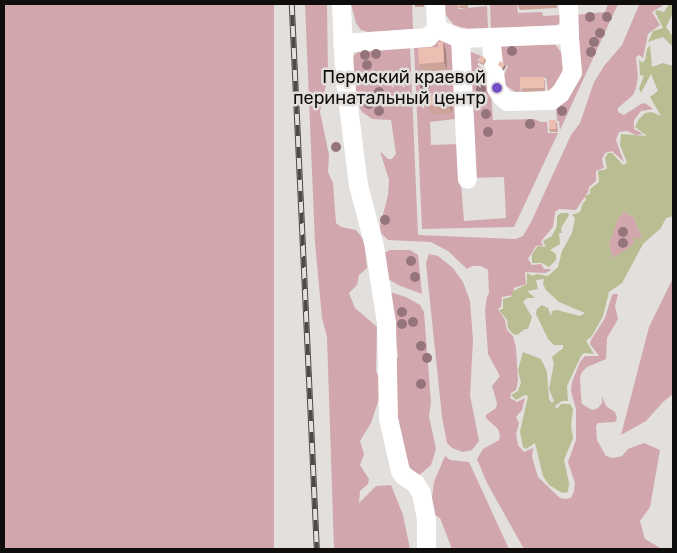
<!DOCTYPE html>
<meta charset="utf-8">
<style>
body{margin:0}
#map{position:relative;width:677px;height:553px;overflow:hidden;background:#e2dfdd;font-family:Rubik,sans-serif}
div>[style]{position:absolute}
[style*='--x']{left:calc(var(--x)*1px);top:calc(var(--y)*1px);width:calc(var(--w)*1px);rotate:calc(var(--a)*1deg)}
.green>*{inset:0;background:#d1a7ad;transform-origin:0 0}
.water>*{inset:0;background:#babc92}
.minor>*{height:19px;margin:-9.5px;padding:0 9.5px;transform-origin:9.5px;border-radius:9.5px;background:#fff}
.rail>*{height:5.5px;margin-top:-2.75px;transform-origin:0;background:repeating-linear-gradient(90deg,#e2dfdd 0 11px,#4c4a49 0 22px);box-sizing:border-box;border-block:1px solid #4c4a49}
.trees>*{width:10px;height:10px;margin:-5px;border-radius:50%;background:#95747b}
.wall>*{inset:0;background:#cca49a;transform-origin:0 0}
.shaded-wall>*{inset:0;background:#a6867d}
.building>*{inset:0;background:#edbfb3;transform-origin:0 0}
.dots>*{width:14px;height:14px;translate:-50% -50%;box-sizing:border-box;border:2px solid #e2dfdd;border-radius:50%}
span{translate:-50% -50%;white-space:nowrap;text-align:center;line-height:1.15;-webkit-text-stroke:5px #e2dfdd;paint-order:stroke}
.poi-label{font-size:18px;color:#0f0e0d}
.right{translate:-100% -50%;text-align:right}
.frame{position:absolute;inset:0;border:5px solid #0f0e0d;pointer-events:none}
</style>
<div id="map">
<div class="green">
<div style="left:4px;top:4px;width:270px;height:545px"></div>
<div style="clip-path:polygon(305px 4px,327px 4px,328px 76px,320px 112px,329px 155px,328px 172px,333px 183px,336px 223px,341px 227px,356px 230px,364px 240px,367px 268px,359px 275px,357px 285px,349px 293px,355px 308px,377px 327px,376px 371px,380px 380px,380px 396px,371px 423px,360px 441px,364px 454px,360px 465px,369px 479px,368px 484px,360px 491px,359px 503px,376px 486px,391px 485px,403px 515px,410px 549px,334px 549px,327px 337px,322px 318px,315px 243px)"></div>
<div style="clip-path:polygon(351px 4px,412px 4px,413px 29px,368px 32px,361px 30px,356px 23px)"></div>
<div style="clip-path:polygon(444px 4px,458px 4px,458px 9px,487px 6px,488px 29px,468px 29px,454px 25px,445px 14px)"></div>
<div style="clip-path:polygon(490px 4px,517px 4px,518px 13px,542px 12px,543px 16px,561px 15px,561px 22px,557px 25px,491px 29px)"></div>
<div style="clip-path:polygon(608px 4px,618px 4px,560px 130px,559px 121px,557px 121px,556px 106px,575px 15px,605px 12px)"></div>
<div style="clip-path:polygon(665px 4px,652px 12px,660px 25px,648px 34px,643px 58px,639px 55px,636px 57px,638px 77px,636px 88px,633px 95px,618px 108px,618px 112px,624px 115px,641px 104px,645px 103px,653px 109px,641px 111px,634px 120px,634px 129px,643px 134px,636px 135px,627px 131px,619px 132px,616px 140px,624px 162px,612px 151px,605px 153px,602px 159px,604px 168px,596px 171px,596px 181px,589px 187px,588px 192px,576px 210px,559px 209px,555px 212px,553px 227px,542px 240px,541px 243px,544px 245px,536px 246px,528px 259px,532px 265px,541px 264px,544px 269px,552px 269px,546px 273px,525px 272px,526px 284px,514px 288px,513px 295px,502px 297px,501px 307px,498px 309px,505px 320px,507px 330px,513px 336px,516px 348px,518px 381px,516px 390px,511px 393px,510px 398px,517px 402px,525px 398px,522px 410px,516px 417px,519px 423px,516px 434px,518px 445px,524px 452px,533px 448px,532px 457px,538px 477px,560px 498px,565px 499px,571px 498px,574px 491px,575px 483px,568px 462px,576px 440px,576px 409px,571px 391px,572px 382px,580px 362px,585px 356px,599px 356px,590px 344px,591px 340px,605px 318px,611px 298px,613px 294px,618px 294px,615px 306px,618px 319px,607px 338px,606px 359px,587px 367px,582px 372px,580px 377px,581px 397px,582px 404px,592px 410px,598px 408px,602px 403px,602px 396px,606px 406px,615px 412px,617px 418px,615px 422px,598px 423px,596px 426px,597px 440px,606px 456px,613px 458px,622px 456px,628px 449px,644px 443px,660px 450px,650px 507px,640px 521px,645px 539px,662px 549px,524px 549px,487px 483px,477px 459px,483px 449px,499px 440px,500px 435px,498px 429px,486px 418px,486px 415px,496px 408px,497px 403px,492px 386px,500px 376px,488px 354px,485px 310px,487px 297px,489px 293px,488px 270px,481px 266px,472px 266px,467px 269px,448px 251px,431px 242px,388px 240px,381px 233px,380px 226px,388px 195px,389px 180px,380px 151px,388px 159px,392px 159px,396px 154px,391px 120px,372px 119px,362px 112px,356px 101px,351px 62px,354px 55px,361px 50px,410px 46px,418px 235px,516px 239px,523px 236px,532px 220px,571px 135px,580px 123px,594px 82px,604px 66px,622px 45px,639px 5px)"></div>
<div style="clip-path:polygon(436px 38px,451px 41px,457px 70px,447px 70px,421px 56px,422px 82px,443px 81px,443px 74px,458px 73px,455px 119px,430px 122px,431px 145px,458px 144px,464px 221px,506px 218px,504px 177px,471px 178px,468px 51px,484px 57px,478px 59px,478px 65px,490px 75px,493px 120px,534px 119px,541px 122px,547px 122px,548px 133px,558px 133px,514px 227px,422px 229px,414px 46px)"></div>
<div style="clip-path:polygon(500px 44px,555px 44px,564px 56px,566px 72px,548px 92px,546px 78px,520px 79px,521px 93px,517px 93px,505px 85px,501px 78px,500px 73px,505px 73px,508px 66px,500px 63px)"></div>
<div style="clip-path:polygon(624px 211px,634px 218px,642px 238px,617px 258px,613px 258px,609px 245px,611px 236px,618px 219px)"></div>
<div style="clip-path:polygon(390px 250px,410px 250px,418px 255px,422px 294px,398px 285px,387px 278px,382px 254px)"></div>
<div style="clip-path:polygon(429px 254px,438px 256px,453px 268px,463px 282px,470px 301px,473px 340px,470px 395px,479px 441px,472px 450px,463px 452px,452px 448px,447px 443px,442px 417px,426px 263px)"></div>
<div style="clip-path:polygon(673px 278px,673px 394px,663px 402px,646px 421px,621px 435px,649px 327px)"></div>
<div style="clip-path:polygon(390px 292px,406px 297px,420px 305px,424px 312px,431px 403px,429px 416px,436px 449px,431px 465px,417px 477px,406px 463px,394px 412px,395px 366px,398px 356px)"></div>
<div style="clip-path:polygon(445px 456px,450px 460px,469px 462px,509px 549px,452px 549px,440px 518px,433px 514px,431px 504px,434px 482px)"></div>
</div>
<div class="water">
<div style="clip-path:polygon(669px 4px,673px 4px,673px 13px,666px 27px,673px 37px,673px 47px,663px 37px,648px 42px,653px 31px,663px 28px,655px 12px,657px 10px,664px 12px)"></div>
<div style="clip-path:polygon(evenodd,650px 45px,652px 67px,663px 63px,673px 66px,673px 216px,666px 218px,661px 228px,643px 244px,622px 283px,609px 292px,603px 316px,592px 336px,586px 341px,594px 354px,584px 353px,581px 356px,567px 386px,568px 401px,562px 401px,555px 406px,557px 409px,561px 404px,570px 404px,573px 409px,571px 426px,573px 438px,564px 460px,569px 483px,568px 492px,562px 493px,549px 485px,543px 476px,535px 443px,526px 449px,523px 447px,520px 432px,528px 396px,525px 395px,516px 400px,511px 395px,518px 391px,521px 383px,518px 370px,523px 352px,541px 359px,547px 372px,549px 399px,552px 403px,554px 401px,549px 389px,554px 364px,552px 357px,563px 348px,563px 345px,554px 345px,548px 339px,536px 314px,537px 309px,542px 305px,548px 308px,551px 316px,552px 311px,557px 310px,580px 316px,585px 313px,559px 302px,546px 290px,543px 284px,544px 279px,536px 280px,538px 289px,527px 291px,535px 298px,527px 298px,523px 302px,532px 317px,528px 329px,525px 329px,517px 335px,513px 334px,508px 328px,507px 320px,499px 310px,503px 309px,503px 299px,511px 297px,513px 291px,527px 284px,527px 273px,533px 276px,537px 274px,548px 276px,558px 267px,562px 251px,572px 233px,575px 218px,572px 215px,580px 212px,583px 203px,586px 200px,585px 196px,590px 194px,590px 189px,599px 182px,598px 171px,607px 169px,605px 158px,608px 153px,612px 153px,623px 165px,627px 163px,620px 145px,621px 134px,647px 136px,635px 127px,639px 119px,645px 113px,652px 112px,661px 116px,650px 97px,658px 91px,651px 74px,641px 93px,639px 88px,644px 76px,640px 75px,639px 59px,642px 63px,645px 60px,647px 49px,650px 45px,624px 211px,634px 218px,642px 238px,633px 238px,634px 244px,613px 258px,609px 245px,618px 219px,624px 211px)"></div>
<div style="clip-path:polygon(561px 213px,568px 213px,569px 215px,561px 228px,562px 233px,559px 233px,560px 244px,550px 250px,556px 254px,556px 260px,549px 267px,542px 263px,532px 263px,532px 254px,538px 246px,546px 247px,543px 241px,552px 236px,557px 226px,557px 216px)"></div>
</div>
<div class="minor">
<div style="--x:341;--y:4;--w:70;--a:87.5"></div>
<div style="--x:344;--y:74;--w:112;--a:82.8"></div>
<div style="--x:358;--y:185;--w:63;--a:75.3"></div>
<div style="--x:374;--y:246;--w:78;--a:81.1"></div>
<div style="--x:386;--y:323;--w:95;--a:88.8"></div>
<div style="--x:388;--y:418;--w:54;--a:77.2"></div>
<div style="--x:400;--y:471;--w:5;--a:53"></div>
<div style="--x:403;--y:475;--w:14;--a:34"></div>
<div style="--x:415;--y:483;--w:12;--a:59"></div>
<div style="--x:421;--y:493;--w:26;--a:79"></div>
<div style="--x:426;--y:519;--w:30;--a:90"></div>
<div style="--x:436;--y:28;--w:26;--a:23"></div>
<div style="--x:460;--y:38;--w:109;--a:-2.1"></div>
<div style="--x:569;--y:34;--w:30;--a:-92"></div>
<div style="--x:490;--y:37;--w:51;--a:83.3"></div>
<div style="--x:496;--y:88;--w:9;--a:58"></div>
<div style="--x:501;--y:96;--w:8;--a:40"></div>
<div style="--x:507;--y:101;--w:7;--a:0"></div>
<div style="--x:514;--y:101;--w:37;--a:-2"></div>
<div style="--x:551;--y:100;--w:11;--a:-38"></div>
<div style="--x:560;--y:93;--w:24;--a:-60"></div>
<div style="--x:572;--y:72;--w:38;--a:-95"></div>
<div style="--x:460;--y:38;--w:141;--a:87.2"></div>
<div style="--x:342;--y:43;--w:86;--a:-4"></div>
<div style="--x:428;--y:37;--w:12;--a:-48"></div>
<div style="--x:436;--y:28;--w:24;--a:-92"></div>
</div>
<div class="rail">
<div style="--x:292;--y:4;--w:546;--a:87.37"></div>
</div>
<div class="trees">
<div style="left:590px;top:17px"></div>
<div style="left:607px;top:17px"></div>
<div style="left:600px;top:33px"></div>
<div style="left:594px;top:42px"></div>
<div style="left:512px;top:51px"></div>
<div style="left:591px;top:52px"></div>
<div style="left:376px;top:54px"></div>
<div style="left:365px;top:55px"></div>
<div style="left:367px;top:65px"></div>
<div style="left:425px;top:86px"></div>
<div style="left:481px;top:89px"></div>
<div style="left:379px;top:92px"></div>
<div style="left:369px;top:104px"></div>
<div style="left:379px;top:111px"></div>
<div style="left:562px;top:111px"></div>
<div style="left:486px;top:114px"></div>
<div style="left:530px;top:124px"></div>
<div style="left:488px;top:132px"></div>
<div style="left:336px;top:147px"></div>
<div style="left:385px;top:220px"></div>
<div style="left:623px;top:232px"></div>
<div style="left:623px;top:243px"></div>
<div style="left:411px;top:261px"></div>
<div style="left:415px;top:277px"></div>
<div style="left:402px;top:312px"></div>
<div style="left:413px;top:322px"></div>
<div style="left:402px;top:324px"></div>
<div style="left:421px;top:346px"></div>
<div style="left:427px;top:358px"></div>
<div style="left:421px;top:384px"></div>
</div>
<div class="wall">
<div style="left:415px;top:4px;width:9px;height:3px"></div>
<div style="clip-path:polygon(468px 4px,468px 8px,459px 8px,458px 6px)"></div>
<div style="left:490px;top:4px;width:10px;height:1px"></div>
<div style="clip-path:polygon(517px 4px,557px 4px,557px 8px,520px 10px)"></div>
<div style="clip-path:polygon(443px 42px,446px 50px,447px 70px,422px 72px,419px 64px)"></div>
<div style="clip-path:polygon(485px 58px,486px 61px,484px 65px,479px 63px,478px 61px)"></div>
<div style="clip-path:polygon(441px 73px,442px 81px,425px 82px,424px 79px)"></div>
<div style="clip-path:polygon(545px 80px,545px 91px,522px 92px,521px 89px)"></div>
<div style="clip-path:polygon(448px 92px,451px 100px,452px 113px,431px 114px,428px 106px,429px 101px,428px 98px)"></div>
<div style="clip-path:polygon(557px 122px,558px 132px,550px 132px,549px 129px)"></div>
</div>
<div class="shaded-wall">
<div style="clip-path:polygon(443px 42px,446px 50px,447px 70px,444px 62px)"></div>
<div style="clip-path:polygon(505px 64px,506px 67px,503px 71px,502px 68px)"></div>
<div style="clip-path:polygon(448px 92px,451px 100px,451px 105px,449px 97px)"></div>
<div style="clip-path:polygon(449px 100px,452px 108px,452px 113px,449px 105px)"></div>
</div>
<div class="building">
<div style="clip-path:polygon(457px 4px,467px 4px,467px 5px,458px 6px)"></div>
<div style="clip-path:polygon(438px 42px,443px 42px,444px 62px,419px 64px,418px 48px,438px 47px)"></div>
<div style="clip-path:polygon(481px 56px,485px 58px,483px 63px,478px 61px)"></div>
<div style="clip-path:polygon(500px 61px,505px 64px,502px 68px,498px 65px)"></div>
<div style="left:441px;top:73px;width:5px;height:17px;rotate:90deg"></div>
<div style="left:544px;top:77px;width:11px;height:24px;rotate:90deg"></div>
<div style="left:448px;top:92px;width:5px;height:21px;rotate:79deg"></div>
<div style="left:449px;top:100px;width:5px;height:21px;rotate:90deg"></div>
<div style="left:549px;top:120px;width:7px;height:9px"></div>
</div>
<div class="dots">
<div style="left:497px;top:88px;background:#734dc6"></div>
</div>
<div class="poi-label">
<span class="right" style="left:486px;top:88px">Пермский краевой<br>перинатальный центр</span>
</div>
<div class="frame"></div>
</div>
